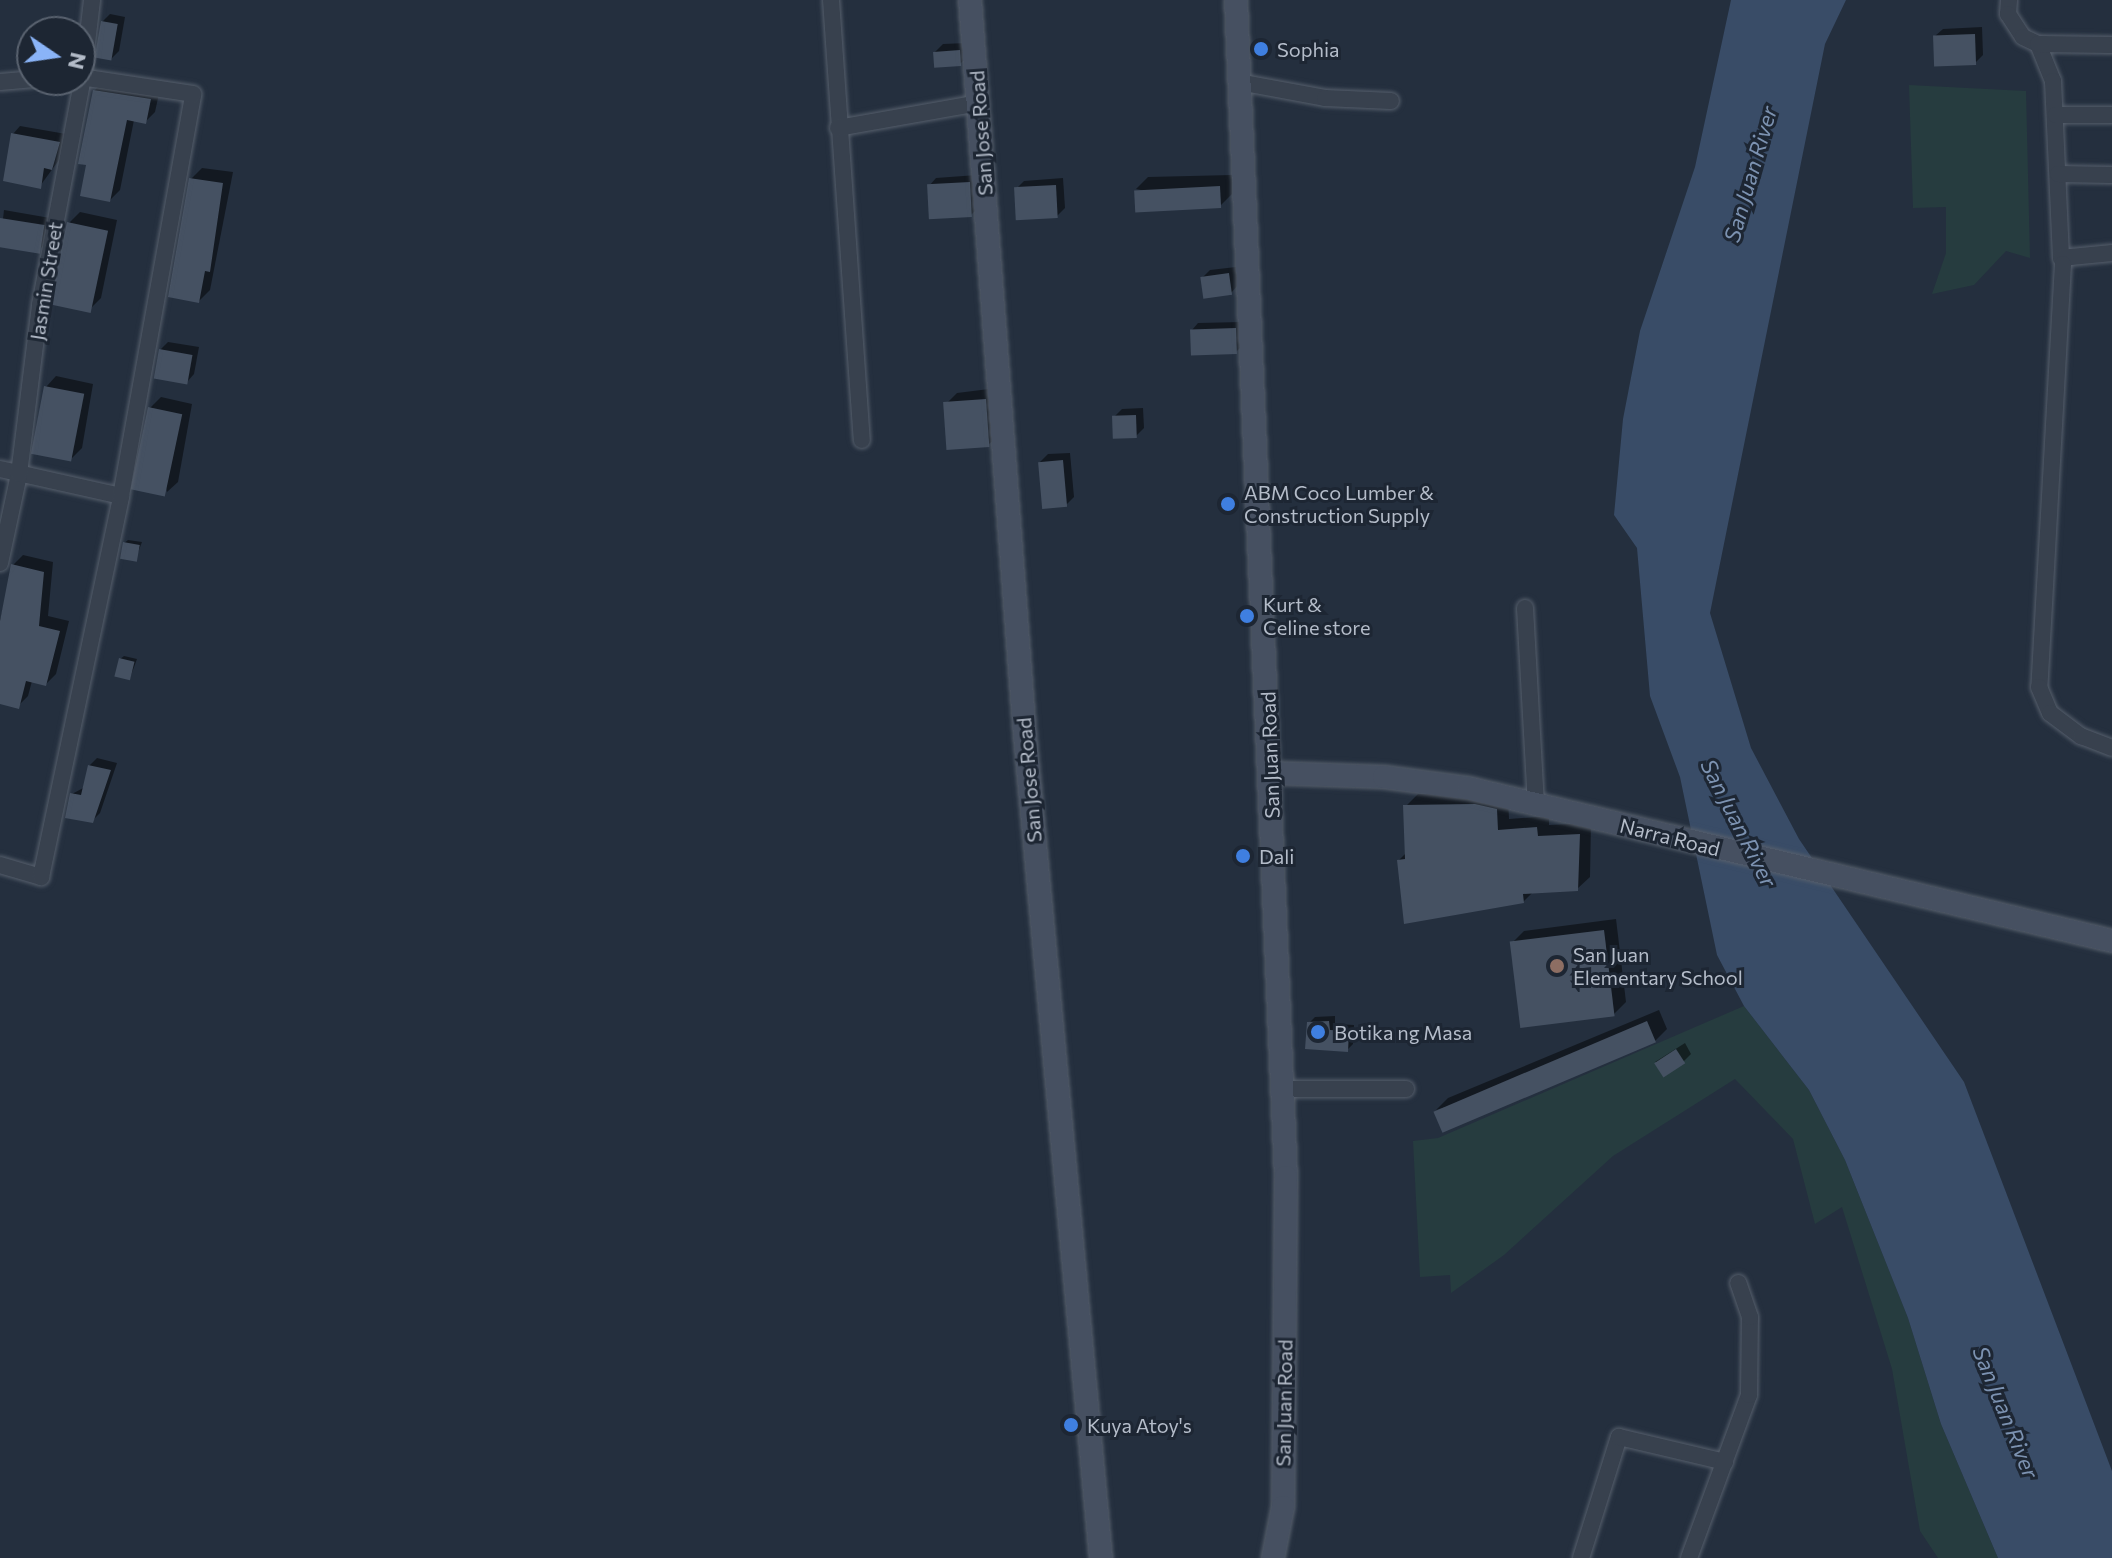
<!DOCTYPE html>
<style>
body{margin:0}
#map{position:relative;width:2112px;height:1558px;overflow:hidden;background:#242f3e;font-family:Commissioner,sans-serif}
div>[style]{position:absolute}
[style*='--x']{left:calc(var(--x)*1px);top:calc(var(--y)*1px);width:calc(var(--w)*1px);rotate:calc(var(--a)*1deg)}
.green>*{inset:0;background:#263c3f}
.water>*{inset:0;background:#394c67}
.shadow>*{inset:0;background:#0007}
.building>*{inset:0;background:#455162;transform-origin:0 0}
.roads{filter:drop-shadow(0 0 2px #565f6c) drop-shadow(0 0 2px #565f6c)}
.street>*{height:16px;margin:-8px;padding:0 8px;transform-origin:8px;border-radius:8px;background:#38414e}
.secondary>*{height:22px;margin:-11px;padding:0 11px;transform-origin:11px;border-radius:11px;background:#465061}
.dots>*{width:22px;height:22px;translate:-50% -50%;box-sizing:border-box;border:4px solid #1d2633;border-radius:50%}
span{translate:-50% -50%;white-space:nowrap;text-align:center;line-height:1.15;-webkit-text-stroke:6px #1d2633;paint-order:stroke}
.poi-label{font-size:20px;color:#b4bcc9}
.left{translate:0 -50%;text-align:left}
.street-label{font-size:20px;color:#b4bcc9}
.water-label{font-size:22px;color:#7c92b1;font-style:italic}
.north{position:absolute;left:16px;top:16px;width:80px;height:80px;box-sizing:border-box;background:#1d2633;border:2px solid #59626f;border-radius:50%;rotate:103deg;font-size:22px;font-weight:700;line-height:32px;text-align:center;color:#b4bcc9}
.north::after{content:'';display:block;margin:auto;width:28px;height:36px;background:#8ab4f8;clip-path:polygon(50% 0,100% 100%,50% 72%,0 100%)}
</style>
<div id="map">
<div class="green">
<div style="clip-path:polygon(1909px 85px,2026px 91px,2030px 258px,2006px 251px,1974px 285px,1932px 294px,1946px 253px,1946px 207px,1913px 208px)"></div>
<div style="clip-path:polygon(1744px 1006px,1809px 1090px,1845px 1160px,1908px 1318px,1941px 1424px,1998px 1558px,1938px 1558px,1920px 1531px,1892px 1369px,1842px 1207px,1815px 1224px,1793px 1139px,1735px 1079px,1613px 1156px,1504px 1255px,1451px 1293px,1450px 1275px,1420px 1277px,1413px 1141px,1438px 1138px)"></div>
</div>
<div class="water">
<div style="clip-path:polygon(1731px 0,1846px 0,1825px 44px,1710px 613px,1751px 748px,1799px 839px,1964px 1082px,2112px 1471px,2112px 1558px,1998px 1558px,1941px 1424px,1908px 1318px,1845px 1160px,1809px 1090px,1744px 1006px,1717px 955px,1680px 777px,1650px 696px,1637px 548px,1614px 515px,1623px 419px,1640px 331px,1695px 167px)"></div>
</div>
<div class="shadow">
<div style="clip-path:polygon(110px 14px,125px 17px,119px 51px,111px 59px,102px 22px)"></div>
<div style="clip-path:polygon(1982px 27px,1983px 55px,1975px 63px,1935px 36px,1943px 29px)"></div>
<div style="clip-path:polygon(967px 43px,968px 56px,960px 64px,935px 52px,943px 44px)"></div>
<div style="clip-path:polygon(104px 81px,160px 89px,155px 112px,145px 122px,134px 120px,120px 190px,110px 200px,88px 164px,94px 91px)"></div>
<div style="clip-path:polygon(20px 126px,66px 134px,59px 160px,40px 186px,13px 134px)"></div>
<div style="clip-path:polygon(202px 168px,233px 172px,210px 290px,199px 301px,191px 179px)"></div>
<div style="clip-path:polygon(977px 175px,979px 207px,971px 215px,929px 186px,936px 178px)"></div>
<div style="clip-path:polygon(1232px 175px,1232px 194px,1220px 206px,1136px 189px,1148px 177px)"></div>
<div style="clip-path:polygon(1063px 178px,1065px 208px,1057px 216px,1016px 189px,1024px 181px)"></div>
<div style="clip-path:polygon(4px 210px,50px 218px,46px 243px,38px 251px,0 245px)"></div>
<div style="clip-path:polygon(80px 212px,117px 220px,101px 298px,90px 309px,69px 223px)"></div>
<div style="clip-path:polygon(1236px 267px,1238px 285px,1231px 293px,1202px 278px,1210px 270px)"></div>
<div style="clip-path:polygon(1242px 322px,1243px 345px,1236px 352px,1192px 330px,1198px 323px)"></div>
<div style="clip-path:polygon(168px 342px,199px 347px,194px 374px,187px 382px,160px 350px)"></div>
<div style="clip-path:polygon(56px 376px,93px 384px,82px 448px,72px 458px,46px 387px)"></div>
<div style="clip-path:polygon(997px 388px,1001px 433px,988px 445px,945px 405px,957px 393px)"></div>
<div style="clip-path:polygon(161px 397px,192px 404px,178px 482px,167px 492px,150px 408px)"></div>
<div style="clip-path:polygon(1143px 408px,1144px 428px,1136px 436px,1114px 417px,1122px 409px)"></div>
<div style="clip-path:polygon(1070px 453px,1074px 497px,1066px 505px,1040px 462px,1048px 454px)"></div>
<div style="clip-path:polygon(128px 540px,142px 542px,135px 560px,124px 543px)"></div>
<div style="clip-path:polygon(23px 555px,53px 562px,48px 616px,69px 621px,56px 674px,46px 684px,32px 681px,28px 696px,18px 706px,0 702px,0 621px,13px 565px)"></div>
<div style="clip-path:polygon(124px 656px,137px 659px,130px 678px,120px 659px)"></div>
<div style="clip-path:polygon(97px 758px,117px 763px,100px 813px,92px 821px,72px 794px,85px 787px,89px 766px)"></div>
<div style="clip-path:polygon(1488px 793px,1508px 798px,1509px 819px,1549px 816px,1549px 825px,1591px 823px,1590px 877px,1577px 889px,1533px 892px,1523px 902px,1399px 860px,1406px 853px,1406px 806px,1418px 794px)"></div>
<div style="clip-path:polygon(1616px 919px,1626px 1002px,1614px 1014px,1512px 943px,1524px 931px)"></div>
<div style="clip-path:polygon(1659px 1010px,1667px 1029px,1655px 1041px,1436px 1110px,1448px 1098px)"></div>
<div style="clip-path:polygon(1335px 1016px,1335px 1024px,1354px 1025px,1353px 1044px,1347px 1050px,1309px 1023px,1315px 1017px)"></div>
<div style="clip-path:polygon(1685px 1043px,1691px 1054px,1683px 1062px,1655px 1062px)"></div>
</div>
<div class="building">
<div style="left:101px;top:21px;width:17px;height:37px;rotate:10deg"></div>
<div style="left:1975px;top:34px;width:31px;height:42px;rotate:88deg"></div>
<div style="left:960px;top:50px;width:16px;height:27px;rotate:86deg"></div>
<div style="clip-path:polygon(93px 90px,151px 99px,146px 124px,127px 120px,110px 202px,80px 196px,86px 165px,78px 164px)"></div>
<div style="clip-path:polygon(11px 133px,60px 142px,52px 170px,44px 168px,41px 189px,3px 181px)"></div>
<div style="clip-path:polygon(189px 178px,223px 183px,210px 272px,205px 271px,199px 303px,168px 297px)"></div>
<div style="left:970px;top:182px;width:35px;height:43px;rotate:87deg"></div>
<div style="left:1056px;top:185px;width:33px;height:42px;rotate:87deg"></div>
<div style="left:1220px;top:186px;width:22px;height:86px;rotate:87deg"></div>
<div style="left:0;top:218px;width:45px;height:29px;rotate:9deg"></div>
<div style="left:67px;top:222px;width:42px;height:84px;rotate:12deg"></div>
<div style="left:1229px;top:273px;width:22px;height:29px;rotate:82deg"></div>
<div style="left:1236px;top:328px;width:26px;height:46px;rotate:88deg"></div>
<div style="left:159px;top:349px;width:34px;height:30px;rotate:10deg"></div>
<div style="left:44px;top:386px;width:41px;height:69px;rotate:11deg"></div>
<div style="left:986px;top:399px;width:48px;height:43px;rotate:86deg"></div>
<div style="left:148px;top:407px;width:35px;height:84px;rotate:12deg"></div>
<div style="left:1136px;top:415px;width:23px;height:24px;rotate:88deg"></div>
<div style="left:1063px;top:460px;width:47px;height:25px;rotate:85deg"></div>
<div style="left:123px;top:542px;width:17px;height:17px;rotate:10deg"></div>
<div style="clip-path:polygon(11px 564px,44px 572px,39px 626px,60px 631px,46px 686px,26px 681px,19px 709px,0 704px,0 621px)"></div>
<div style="left:119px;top:658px;width:16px;height:19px;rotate:14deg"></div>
<div style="clip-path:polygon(88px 765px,111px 770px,93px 823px,65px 818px,70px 793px,81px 795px)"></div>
<div style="clip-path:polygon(1475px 804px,1497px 809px,1498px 830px,1537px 827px,1538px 836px,1580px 834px,1578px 891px,1523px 894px,1524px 903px,1404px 924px,1397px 860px,1405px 859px,1403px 805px)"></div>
<div style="left:1604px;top:930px;width:87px;height:95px;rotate:83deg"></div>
<div style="clip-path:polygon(1329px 1021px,1330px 1030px,1349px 1031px,1348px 1052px,1305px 1049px,1307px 1022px)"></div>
<div style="left:1647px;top:1021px;width:23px;height:232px;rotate:67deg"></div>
<div style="left:1676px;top:1049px;width:17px;height:26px;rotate:57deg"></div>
</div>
<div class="roads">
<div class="street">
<div style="--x:831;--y:0;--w:441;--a:86"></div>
<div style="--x:2009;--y:0;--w:14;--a:94"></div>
<div style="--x:2008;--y:14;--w:27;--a:57"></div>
<div style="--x:2023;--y:37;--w:17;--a:25"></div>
<div style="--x:2038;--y:44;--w:40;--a:68"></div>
<div style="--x:2053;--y:81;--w:177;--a:87.4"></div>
<div style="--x:2061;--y:258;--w:51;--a:-5.6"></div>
<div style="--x:2038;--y:44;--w:74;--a:0.8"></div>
<div style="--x:0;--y:82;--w:32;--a:-5"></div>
<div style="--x:1244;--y:83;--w:82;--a:10.5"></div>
<div style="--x:1325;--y:98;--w:66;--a:2.6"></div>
<div style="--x:2056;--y:115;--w:56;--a:0"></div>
<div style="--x:838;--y:128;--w:143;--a:-10.1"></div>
<div style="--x:2058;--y:174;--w:54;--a:1.1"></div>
<div style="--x:2063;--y:264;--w:424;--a:93.2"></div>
<div style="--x:2039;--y:687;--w:28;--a:67"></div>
<div style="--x:2050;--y:713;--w:39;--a:37"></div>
<div style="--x:2081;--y:736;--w:33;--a:21"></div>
<div style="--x:0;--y:469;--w:124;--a:12.6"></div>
<div style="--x:0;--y:563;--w:91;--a:-77.9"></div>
<div style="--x:19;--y:474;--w:170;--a:-82.9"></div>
<div style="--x:40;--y:305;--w:232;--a:-79.3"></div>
<div style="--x:83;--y:77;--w:78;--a:-83.3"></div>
<div style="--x:1525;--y:608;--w:194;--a:86.8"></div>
<div style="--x:0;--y:865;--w:43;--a:16.3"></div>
<div style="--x:41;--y:877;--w:389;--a:-78.1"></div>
<div style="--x:121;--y:496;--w:408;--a:-79.8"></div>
<div style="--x:193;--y:94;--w:114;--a:-171.4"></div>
<div style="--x:1283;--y:1089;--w:123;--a:0"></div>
<div style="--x:1581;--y:1558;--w:127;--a:-72.6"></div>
<div style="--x:1619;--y:1437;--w:109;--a:13.3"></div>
<div style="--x:1689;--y:1558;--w:174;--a:-69.8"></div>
<div style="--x:1749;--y:1395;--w:78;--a:-89.3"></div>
<div style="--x:1750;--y:1317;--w:36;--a:-109"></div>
</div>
<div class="secondary">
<div style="--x:970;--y:0;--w:738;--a:85.73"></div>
<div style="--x:1025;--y:736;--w:826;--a:84.72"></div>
<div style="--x:1236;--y:0;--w:1178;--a:87.57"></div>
<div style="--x:1286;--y:1177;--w:330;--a:90.5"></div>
<div style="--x:1283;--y:1507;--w:52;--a:101.1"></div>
<div style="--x:1271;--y:773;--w:113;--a:2"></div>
<div style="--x:1384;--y:777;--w:85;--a:7.5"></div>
<div style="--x:1468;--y:788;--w:662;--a:13.36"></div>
</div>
</div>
<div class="dots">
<div style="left:1261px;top:49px;background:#3f7fe0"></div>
<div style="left:1228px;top:504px;background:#3f7fe0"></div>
<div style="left:1247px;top:616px;background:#3f7fe0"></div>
<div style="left:1243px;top:856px;background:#3f7fe0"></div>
<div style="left:1557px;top:966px;background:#8d6e63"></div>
<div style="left:1318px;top:1032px;background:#3f7fe0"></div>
<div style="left:1071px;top:1425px;background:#3f7fe0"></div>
</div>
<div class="poi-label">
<span class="left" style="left:1277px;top:49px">Sophia</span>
<span class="left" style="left:1244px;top:504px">ABM Coco Lumber &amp;<br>Construction Supply</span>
<span class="left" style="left:1263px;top:616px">Kurt &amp;<br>Celine store</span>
<span class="left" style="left:1259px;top:856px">Dali</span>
<span class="left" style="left:1573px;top:966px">San Juan<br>Elementary School</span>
<span class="left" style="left:1334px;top:1032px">Botika ng Masa</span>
<span class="left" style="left:1087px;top:1425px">Kuya Atoy's</span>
</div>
<div class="street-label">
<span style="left:981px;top:133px;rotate:-94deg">San Jose Road</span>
<span style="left:46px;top:281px;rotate:-81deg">Jasmin Street</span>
<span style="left:1270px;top:755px;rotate:-92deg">San Juan Road</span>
<span style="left:1029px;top:780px;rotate:-95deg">San Jose Road</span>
<span style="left:1670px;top:837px;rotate:14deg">Narra Road</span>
<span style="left:1284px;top:1403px;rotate:-89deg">San Juan Road</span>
</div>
<div class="water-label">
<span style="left:1750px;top:174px;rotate:-74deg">San Juan River</span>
<span style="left:1739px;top:823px;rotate:63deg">San Juan River</span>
<span style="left:2006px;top:1412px;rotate:68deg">San Juan River</span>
</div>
<div class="north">N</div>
</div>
